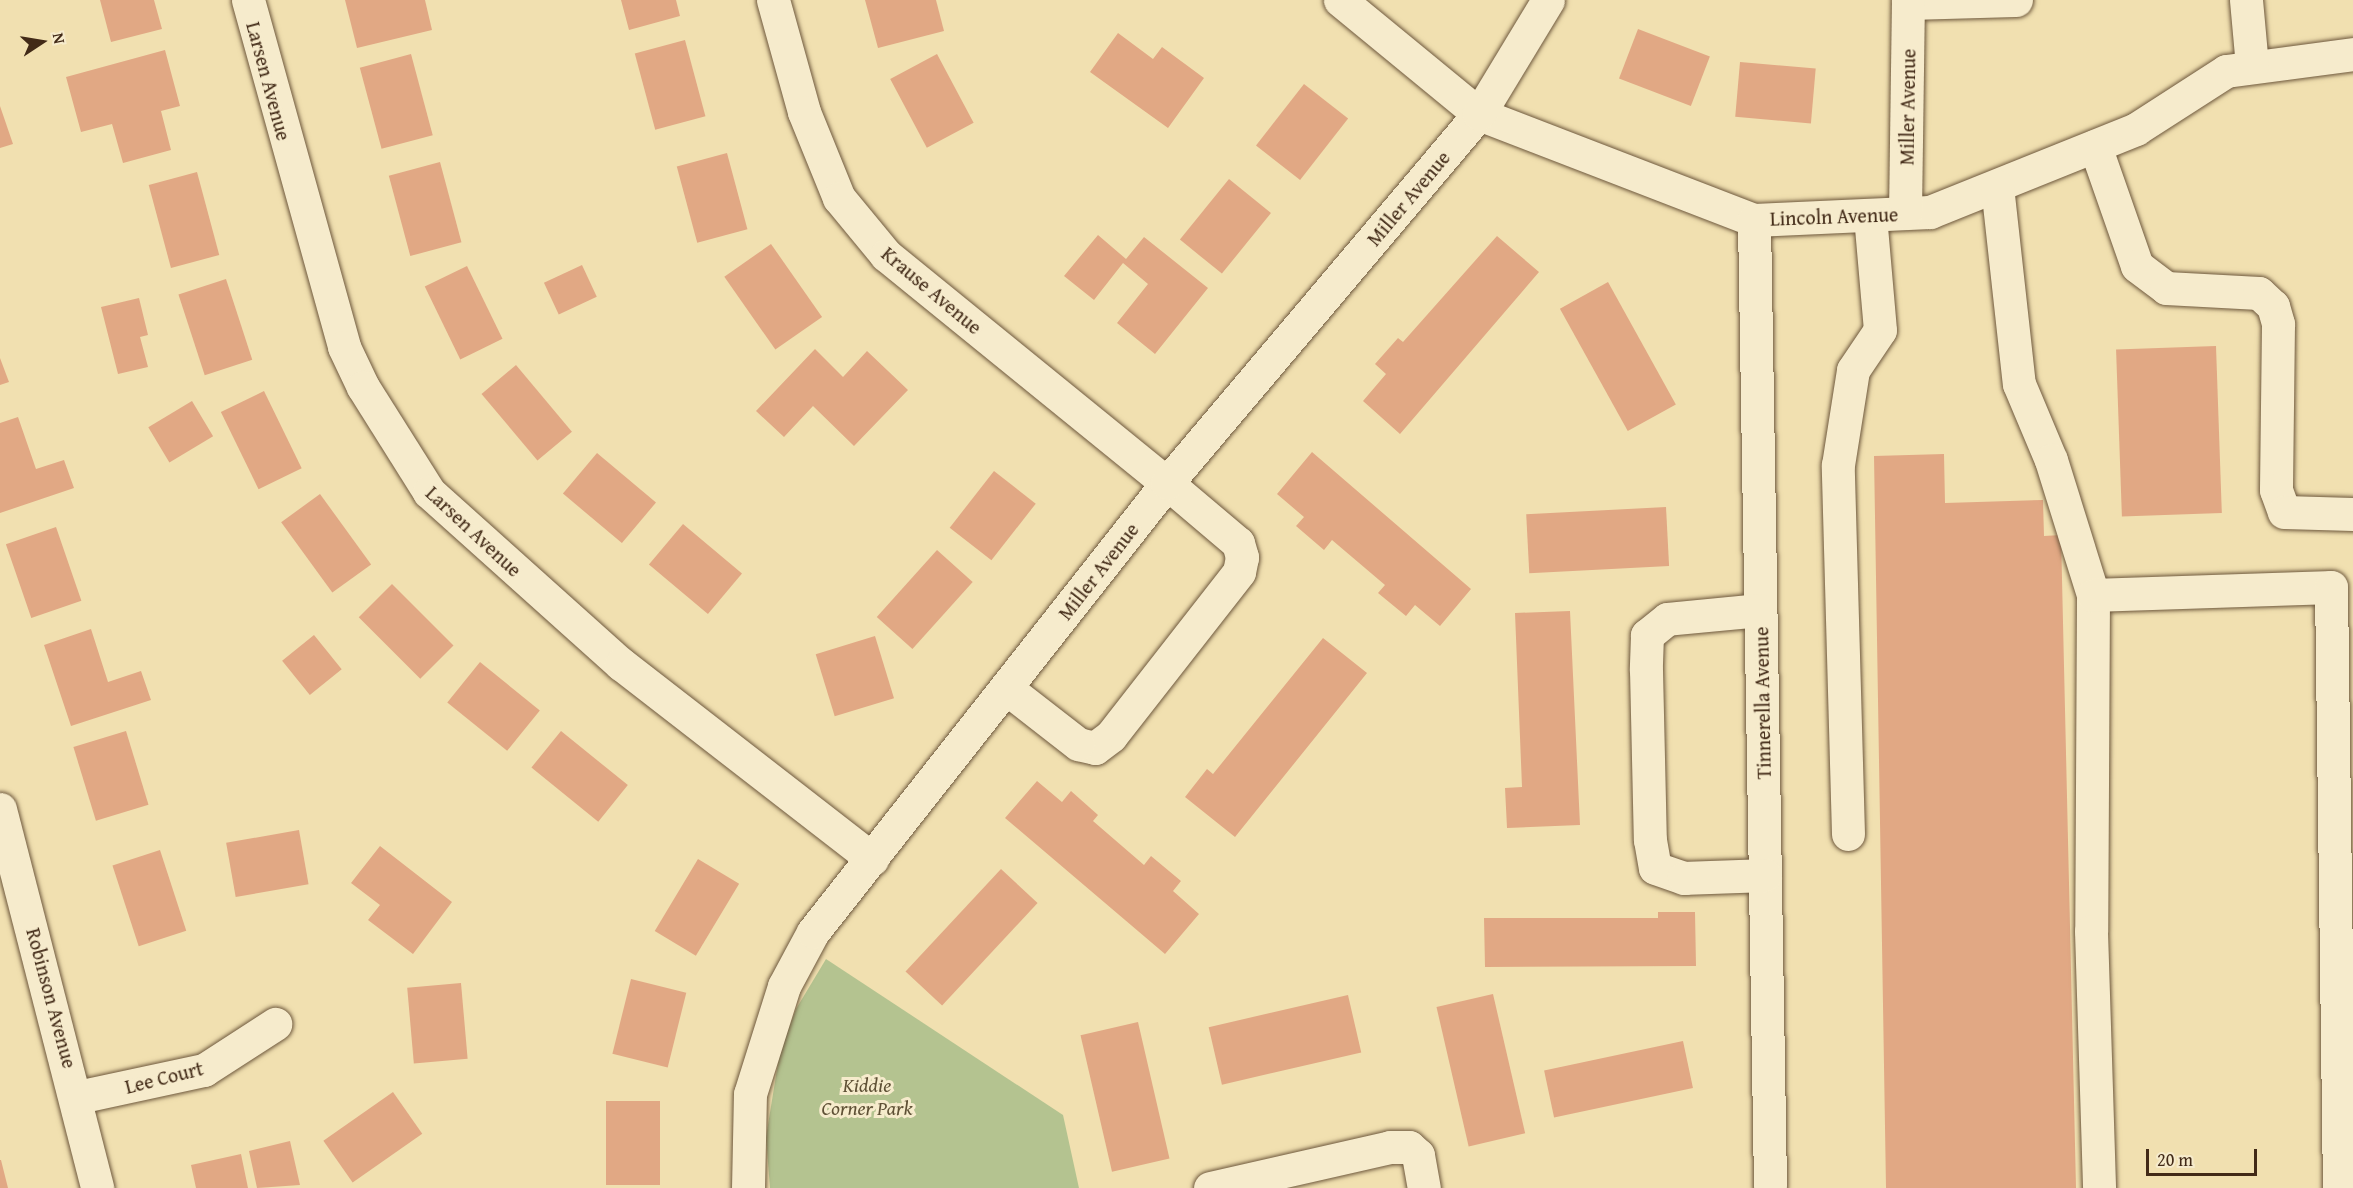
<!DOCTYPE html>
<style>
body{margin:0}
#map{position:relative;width:2353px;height:1188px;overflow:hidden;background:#f1e0b0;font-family:"Gentium Book Plus",serif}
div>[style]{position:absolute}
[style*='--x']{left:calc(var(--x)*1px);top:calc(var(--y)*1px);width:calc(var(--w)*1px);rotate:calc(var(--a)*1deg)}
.green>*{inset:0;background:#b4c390}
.building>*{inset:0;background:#e1a884;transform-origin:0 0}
.roads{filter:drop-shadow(0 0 2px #6e583d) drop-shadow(0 0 2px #6e583d)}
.minor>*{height:33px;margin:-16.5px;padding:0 16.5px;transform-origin:16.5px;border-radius:16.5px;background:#f6ebcc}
span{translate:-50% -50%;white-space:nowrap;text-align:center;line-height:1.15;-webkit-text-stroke:6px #f6ebcc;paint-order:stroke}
.street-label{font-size:20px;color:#422a17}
.park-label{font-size:20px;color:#5e5035;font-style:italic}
.north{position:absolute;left:12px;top:12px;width:60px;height:60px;-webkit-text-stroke:4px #f6ebcc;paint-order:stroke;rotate:78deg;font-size:16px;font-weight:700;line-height:24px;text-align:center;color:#422a17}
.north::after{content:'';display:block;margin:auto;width:21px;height:27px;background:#422a17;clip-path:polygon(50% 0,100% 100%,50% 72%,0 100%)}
.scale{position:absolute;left:2146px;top:1149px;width:111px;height:27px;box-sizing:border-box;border:3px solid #422a17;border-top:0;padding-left:8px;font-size:18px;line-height:21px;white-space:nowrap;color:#422a17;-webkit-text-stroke:4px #f6ebcc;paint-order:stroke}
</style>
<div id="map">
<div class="green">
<div style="clip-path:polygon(826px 959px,1063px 1115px,1079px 1188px,770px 1188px,766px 1137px,780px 1051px,796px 1009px)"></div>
</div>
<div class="building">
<div style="clip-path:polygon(100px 0,154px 0,162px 29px,111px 42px)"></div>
<div style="clip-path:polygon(345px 0,425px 0,432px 30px,357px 48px)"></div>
<div style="clip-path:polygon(621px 0,676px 0,680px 16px,629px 30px)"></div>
<div style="clip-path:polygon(865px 0,936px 0,944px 31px,878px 48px)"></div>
<div style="left:1638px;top:29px;width:77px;height:53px;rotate:21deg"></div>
<div style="clip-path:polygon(1118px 33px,1153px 59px,1162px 47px,1204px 78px,1168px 128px,1090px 72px)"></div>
<div style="left:685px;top:40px;width:79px;height:52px;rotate:75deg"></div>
<div style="clip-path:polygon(165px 50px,180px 106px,161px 111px,171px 150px,123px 163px,112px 124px,81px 132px,66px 77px)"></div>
<div style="left:411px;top:54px;width:84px;height:53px;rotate:75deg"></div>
<div style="left:937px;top:54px;width:78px;height:53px;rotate:62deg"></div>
<div style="left:1740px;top:62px;width:76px;height:55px;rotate:5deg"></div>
<div style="left:1304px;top:84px;width:56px;height:78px;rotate:38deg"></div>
<div style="clip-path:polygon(0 106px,13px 144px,0 148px)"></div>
<div style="left:727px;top:153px;width:79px;height:52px;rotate:75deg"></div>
<div style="left:440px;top:162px;width:83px;height:53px;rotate:75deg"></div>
<div style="left:197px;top:172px;width:86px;height:50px;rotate:75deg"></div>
<div style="left:1229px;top:179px;width:54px;height:78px;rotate:39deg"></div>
<div style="clip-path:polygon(1098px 235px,1126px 259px,1144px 237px,1208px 288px,1155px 354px,1117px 323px,1148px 284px,1123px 263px,1094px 300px,1064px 276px)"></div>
<div style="clip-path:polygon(1497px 236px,1539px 272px,1400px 434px,1363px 401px,1386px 374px,1375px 364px,1398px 338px,1403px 342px)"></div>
<div style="left:771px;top:244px;width:89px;height:57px;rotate:55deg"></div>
<div style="left:582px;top:265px;width:35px;height:42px;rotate:65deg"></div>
<div style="left:467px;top:266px;width:81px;height:47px;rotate:64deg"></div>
<div style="left:226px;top:279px;width:85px;height:50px;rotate:72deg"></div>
<div style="left:1608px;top:282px;width:140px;height:55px;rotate:61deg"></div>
<div style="clip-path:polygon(139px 298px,148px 335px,140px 337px,148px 367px,118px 374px,101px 307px)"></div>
<div style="left:2216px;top:346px;width:167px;height:100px;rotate:88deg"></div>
<div style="clip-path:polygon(815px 349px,843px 377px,867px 351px,908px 390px,854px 446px,813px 406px,784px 437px,756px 411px)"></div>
<div style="clip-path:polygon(0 358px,9px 382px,0 385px)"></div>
<div style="left:516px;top:365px;width:87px;height:45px;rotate:50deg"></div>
<div style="left:264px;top:391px;width:86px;height:48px;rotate:64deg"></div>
<div style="left:192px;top:401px;width:41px;height:51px;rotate:59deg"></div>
<div style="clip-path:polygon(18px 417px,36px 469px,64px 460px,74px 488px,0 513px,0 423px)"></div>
<div style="clip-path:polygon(1312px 452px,1471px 589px,1440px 626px,1415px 605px,1406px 616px,1378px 593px,1385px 585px,1332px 540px,1324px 550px,1296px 526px,1304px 517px,1277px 494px)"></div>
<div style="left:597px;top:453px;width:77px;height:53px;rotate:40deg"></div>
<div style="clip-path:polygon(1944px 454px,1945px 503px,2043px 500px,2044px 536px,2061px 535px,2076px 1188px,1886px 1188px,1874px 456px)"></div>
<div style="left:994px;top:471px;width:53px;height:72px;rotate:38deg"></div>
<div style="left:320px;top:494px;width:87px;height:48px;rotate:54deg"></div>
<div style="left:1666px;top:507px;width:59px;height:140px;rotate:87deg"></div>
<div style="left:683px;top:524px;width:77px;height:53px;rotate:40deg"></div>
<div style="left:56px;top:527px;width:78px;height:53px;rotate:71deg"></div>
<div style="left:937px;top:550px;width:48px;height:90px;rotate:42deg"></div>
<div style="left:392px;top:584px;width:87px;height:47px;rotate:45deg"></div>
<div style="clip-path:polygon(1570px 611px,1580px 825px,1507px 828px,1505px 788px,1522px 787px,1515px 613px)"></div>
<div style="clip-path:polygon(91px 629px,108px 682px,141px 671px,151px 700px,71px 726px,44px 645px)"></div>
<div style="left:314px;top:635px;width:44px;height:41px;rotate:51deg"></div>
<div style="left:875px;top:636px;width:65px;height:62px;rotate:73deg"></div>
<div style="clip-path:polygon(1323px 638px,1367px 673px,1235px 837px,1185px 797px,1207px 769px,1213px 774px)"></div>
<div style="left:480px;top:662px;width:77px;height:52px;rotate:39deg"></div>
<div style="left:126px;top:731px;width:77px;height:55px;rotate:73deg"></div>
<div style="left:561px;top:731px;width:86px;height:47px;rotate:39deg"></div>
<div style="clip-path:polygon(1037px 781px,1062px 802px,1071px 791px,1098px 815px,1093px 821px,1144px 865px,1151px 856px,1181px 881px,1173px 891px,1199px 914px,1165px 954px,1005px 818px)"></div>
<div style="left:299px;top:830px;width:55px;height:74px;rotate:80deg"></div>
<div style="clip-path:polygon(380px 846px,452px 902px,413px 954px,368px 920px,380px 905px,351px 883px)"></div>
<div style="left:160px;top:850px;width:85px;height:50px;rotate:72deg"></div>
<div style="left:698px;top:859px;width:48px;height:84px;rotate:31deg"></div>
<div style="left:1001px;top:869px;width:50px;height:140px;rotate:43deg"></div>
<div style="clip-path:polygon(1658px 912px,1695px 912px,1696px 966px,1485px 967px,1484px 918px,1658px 918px)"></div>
<div style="left:631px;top:979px;width:57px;height:77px;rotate:14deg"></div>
<div style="left:461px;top:983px;width:76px;height:54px;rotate:85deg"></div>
<div style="left:1493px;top:994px;width:143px;height:58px;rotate:77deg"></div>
<div style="left:1348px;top:995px;width:59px;height:143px;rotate:77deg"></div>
<div style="left:1138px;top:1022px;width:140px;height:59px;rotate:77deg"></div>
<div style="left:1683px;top:1041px;width:48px;height:142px;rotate:78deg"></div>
<div style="left:393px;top:1092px;width:51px;height:85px;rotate:55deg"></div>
<div style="left:660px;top:1101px;width:84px;height:54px;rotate:90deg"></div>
<div style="clip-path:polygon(290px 1141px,300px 1185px,257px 1188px,249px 1151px)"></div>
<div style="clip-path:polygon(241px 1154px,248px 1188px,196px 1188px,191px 1165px)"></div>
<div style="clip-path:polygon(0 1160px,1px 1160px,8px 1188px,0 1188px)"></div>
</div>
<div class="roads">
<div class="minor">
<div style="--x:248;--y:0;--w:360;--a:74.5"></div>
<div style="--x:344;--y:347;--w:44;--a:64.6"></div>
<div style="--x:363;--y:387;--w:124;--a:57.8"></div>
<div style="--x:429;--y:492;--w:258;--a:41.9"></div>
<div style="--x:621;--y:664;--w:318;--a:37.8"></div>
<div style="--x:773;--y:0;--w:116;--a:74.5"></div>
<div style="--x:804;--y:112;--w:93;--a:67.9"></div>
<div style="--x:839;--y:198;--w:74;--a:50.5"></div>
<div style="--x:886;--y:255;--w:362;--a:39.1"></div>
<div style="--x:1167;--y:483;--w:93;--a:40.2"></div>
<div style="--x:1238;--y:543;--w:15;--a:74"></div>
<div style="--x:1242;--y:557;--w:15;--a:101"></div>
<div style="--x:1239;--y:572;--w:208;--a:128"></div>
<div style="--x:1111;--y:736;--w:20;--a:143"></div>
<div style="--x:1095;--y:748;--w:17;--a:-167"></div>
<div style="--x:1078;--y:744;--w:91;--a:-142.1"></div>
<div style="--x:1340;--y:0;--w:180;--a:39.4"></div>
<div style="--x:1479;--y:114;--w:295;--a:21.1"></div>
<div style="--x:1754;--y:220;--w:176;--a:-2.6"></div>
<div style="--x:1930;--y:212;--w:222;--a:-21.9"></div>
<div style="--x:2136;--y:129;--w:107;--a:-32.8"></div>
<div style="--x:2226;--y:71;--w:128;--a:-7.6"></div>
<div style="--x:2246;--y:0;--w:66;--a:84.8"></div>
<div style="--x:1908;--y:3;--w:108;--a:-1.6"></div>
<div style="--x:2095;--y:146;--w:127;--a:70.7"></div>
<div style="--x:2137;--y:266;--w:36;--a:37"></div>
<div style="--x:2166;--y:288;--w:93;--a:3.1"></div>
<div style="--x:2259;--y:293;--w:19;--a:43"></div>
<div style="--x:2273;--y:306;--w:19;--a:74"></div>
<div style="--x:2278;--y:324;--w:166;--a:90.7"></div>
<div style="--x:2276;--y:490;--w:23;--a:70"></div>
<div style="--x:2284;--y:512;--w:69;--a:1.7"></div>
<div style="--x:1997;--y:186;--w:199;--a:83.7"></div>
<div style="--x:2019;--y:384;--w:82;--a:67.2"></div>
<div style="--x:2051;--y:460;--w:141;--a:72.7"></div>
<div style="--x:2093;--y:595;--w:336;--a:90.3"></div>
<div style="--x:2091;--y:931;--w:257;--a:88.2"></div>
<div style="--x:1905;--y:213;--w:213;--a:-89.2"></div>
<div style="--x:1754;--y:220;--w:966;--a:89.05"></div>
<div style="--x:2093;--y:595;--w:238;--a:-1.9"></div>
<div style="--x:2331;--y:587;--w:601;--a:89.24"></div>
<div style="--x:1760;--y:610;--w:93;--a:174.5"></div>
<div style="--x:1667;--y:619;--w:26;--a:141"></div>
<div style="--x:1647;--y:635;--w:35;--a:92"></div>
<div style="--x:1646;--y:670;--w:170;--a:88.7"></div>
<div style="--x:1650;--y:840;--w:28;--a:80"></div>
<div style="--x:1655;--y:868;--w:31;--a:19"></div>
<div style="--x:1684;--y:878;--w:81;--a:-2.1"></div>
<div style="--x:0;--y:809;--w:391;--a:75.6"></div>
<div style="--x:1848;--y:834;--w:369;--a:-91.6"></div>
<div style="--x:1838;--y:465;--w:96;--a:-81"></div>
<div style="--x:1853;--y:370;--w:48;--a:-56"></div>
<div style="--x:1880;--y:330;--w:115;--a:-95"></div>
<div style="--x:78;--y:1097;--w:129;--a:-12.1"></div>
<div style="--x:204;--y:1070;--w:85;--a:-32.9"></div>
<div style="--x:748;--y:1188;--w:94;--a:-88.8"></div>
<div style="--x:750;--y:1094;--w:113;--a:-72.5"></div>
<div style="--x:784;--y:986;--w:61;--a:-61.8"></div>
<div style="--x:813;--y:932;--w:572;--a:-51.75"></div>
<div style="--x:1167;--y:483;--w:483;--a:-49.8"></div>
<div style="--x:1479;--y:114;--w:133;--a:-58.8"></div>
<div style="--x:1210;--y:1188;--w:185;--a:-12.8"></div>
<div style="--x:1390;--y:1147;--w:19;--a:0"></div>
<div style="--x:1409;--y:1147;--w:12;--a:42"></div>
<div style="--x:1418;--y:1155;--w:34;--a:80"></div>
</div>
</div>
<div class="street-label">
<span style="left:269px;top:81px;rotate:75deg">Larsen Avenue</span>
<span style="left:1907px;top:107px;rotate:-89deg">Miller Avenue</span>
<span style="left:1408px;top:198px;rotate:-50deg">Miller Avenue</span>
<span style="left:1834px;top:216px;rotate:-2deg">Lincoln Avenue</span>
<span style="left:932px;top:290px;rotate:40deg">Krause Avenue</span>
<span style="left:474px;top:531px;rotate:43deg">Larsen Avenue</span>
<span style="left:1098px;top:571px;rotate:-52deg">Miller Avenue</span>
<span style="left:1762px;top:703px;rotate:-91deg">Tinnerella Avenue</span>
<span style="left:52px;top:998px;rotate:75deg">Robinson Avenue</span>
<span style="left:164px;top:1077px;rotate:-14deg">Lee Court</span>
</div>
<div class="park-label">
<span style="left:867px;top:1096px">Kiddie<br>Corner Park</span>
</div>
<div class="north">N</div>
<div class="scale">20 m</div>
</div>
